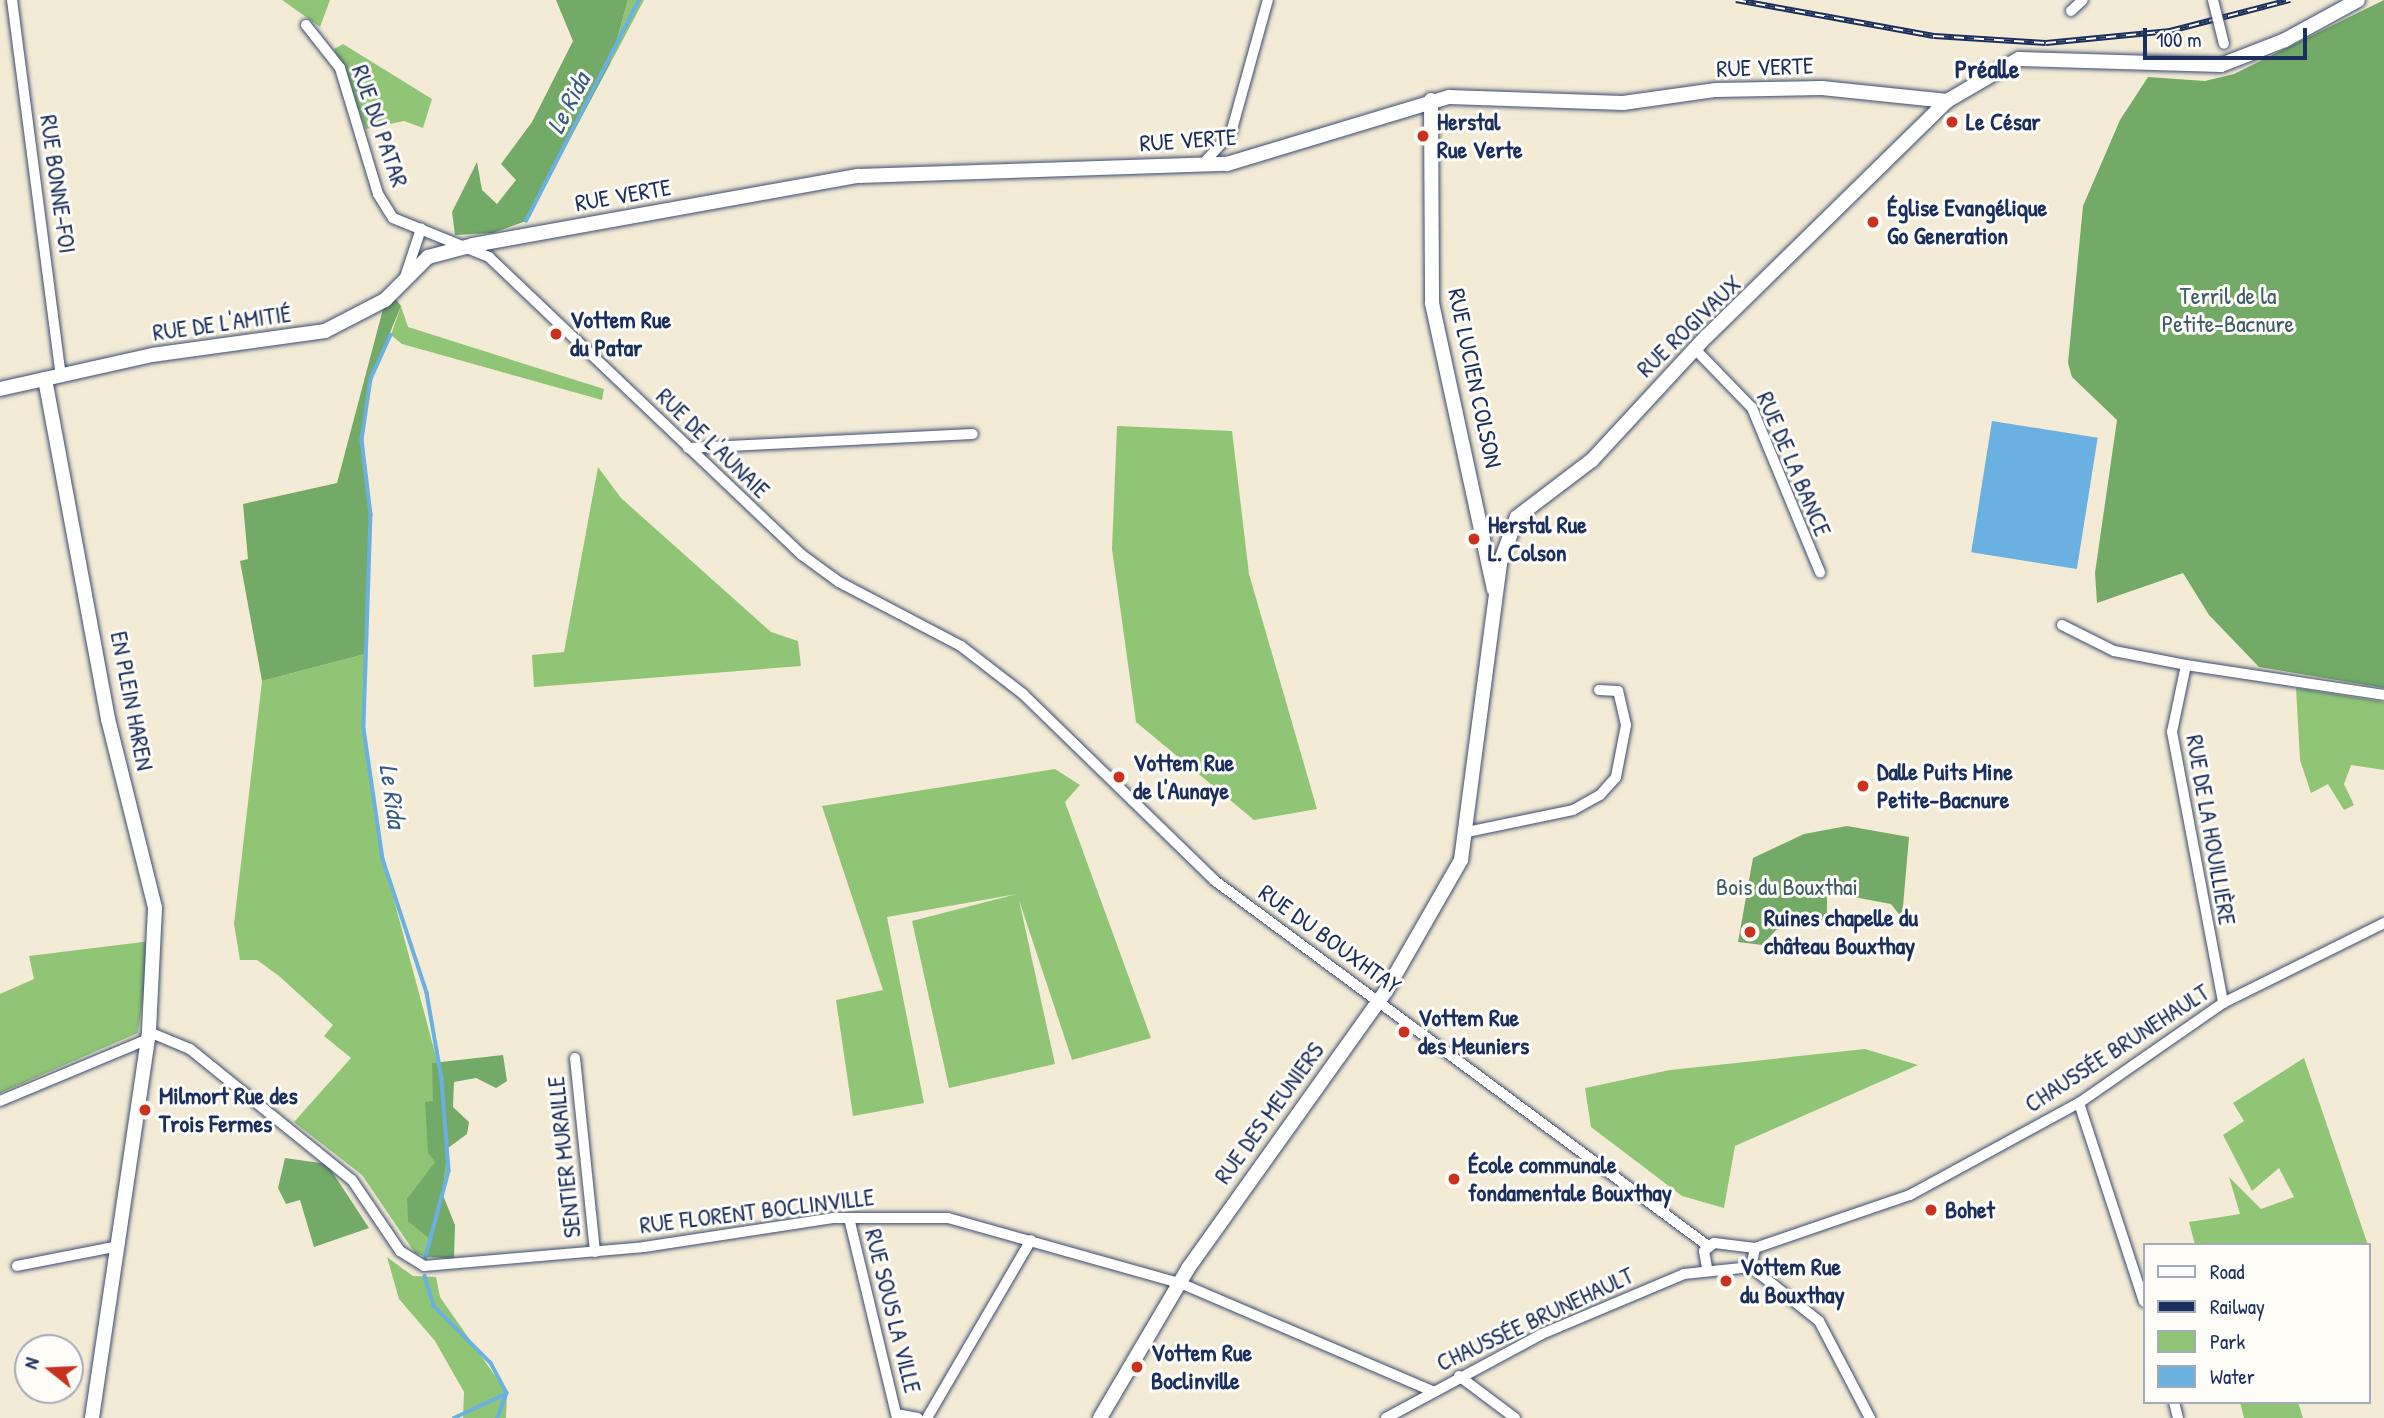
<!DOCTYPE html>
<meta charset="utf-8">
<style>
body{margin:0}
#map{position:relative;width:2384px;height:1418px;overflow:hidden;background:#f3ebd5;font-family:"Patrick Hand",sans-serif}
div>[style]{position:absolute}
[style*='--x']{left:calc(var(--x)*1px);top:calc(var(--y)*1px);width:calc(var(--w)*1px);rotate:calc(var(--a)*1deg)}
.green>*{inset:0;background:#91c576}
.forest>*{inset:0;background:#74aa67}
.water>*{inset:0;background:#6ab0e1;transform-origin:0 0}
.stream>*{height:3.5px;margin:-1.75px;padding:0 1.75px;transform-origin:1.75px;border-radius:1.75px;background:#6ab0e1}
.roads{filter:drop-shadow(0 0 2px #3b4b70) drop-shadow(0 0 2px #3b4b70)}
.minor>*{height:10px;margin:-5px;padding:0 5px;transform-origin:5px;border-radius:5px;background:#fff}
.tertiary>*{height:14px;margin:-7px;padding:0 7px;transform-origin:7px;border-radius:7px;background:#fff}
.rail>*{height:6px;margin-top:-3px;transform-origin:0;background:repeating-linear-gradient(90deg,#fdfcf7 0 10px,#1b2f5e 0 20px);box-sizing:border-box;border-block:2px solid #1b2f5e}
.bridges{filter:drop-shadow(0 0 2px #3b4b70) drop-shadow(0 0 2px #3b4b70)}
.minor-bridge>*{height:10px;margin:-5px;padding:0 5px;transform-origin:5px;border-radius:5px;background:#fff}
.dots>*{width:19px;height:19px;translate:-50% -50%;box-sizing:border-box;border:4px solid #fdfcf7;border-radius:50%}
span{translate:-50% -50%;white-space:nowrap;text-align:center;line-height:1.15;-webkit-text-stroke:6px #fdfcf7;paint-order:stroke}
.street-label{font-size:24px;color:#1b2f5e}
.poi-label{font-size:24px;color:#1b2f5e;font-weight:700}
.left{translate:0 -50%;text-align:left}
.park-label{font-size:24px;color:#3e5c65}
.neighbourhood-label{font-size:26px;color:#1b2f5e;font-weight:700}
.water-label{font-size:26px;color:#375c8c;font-style:italic}
.legend{position:absolute;left:2143px;top:1243px;width:228px;height:161px;box-sizing:border-box;background:#fdfcf7;border:2px solid #a3aaba;margin:0;padding:9px 12px;list-style:none;font-size:21px;color:#1b2f5e}
.legend li{display:flex;align-items:center;gap:14px;height:35px}
.legend b{width:35px;border:2px solid #a3aaba}
.north{position:absolute;left:14px;top:1334px;width:70px;height:70px;box-sizing:border-box;background:#fdfcf7;border:2px solid #a3aaba;border-radius:50%;rotate:288deg;font-size:19px;font-weight:700;line-height:28px;text-align:center;color:#1b2f5e}
.north::after{content:'';display:block;margin:auto;width:24px;height:32px;background:#c8321e;clip-path:polygon(50% 0,100% 100%,50% 72%,0 100%)}
.scale{position:absolute;left:2143px;top:28px;width:164px;height:32px;box-sizing:border-box;border:4px solid #1b2f5e;border-top:0;padding-left:9px;font-size:21px;line-height:24px;white-space:nowrap;color:#1b2f5e;-webkit-text-stroke:5px #fdfcf7;paint-order:stroke}
</style>
<div id="map">
<div class="green">
<div style="clip-path:polygon(282px 0,330px 0,320px 27px)"></div>
<div style="clip-path:polygon(628px 0,644px 0,610px 64px)"></div>
<div style="clip-path:polygon(343px 44px,432px 99px,423px 128px,404px 121px,366px 129px,334px 49px)"></div>
<div style="clip-path:polygon(401px 306px,408px 327px,604px 389px,602px 400px,402px 344px,391px 335px)"></div>
<div style="clip-path:polygon(1117px 426px,1232px 431px,1249px 574px,1317px 809px,1254px 820px,1136px 722px,1112px 549px)"></div>
<div style="clip-path:polygon(598px 467px,621px 498px,771px 632px,798px 641px,801px 666px,534px 687px,532px 655px,564px 652px)"></div>
<div style="clip-path:polygon(365px 654px,364px 729px,383px 859px,442px 1079px,449px 1171px,426px 1257px,415px 1253px,362px 1175px,294px 1122px,351px 1058px,324px 1036px,333px 1025px,279px 976px,257px 960px,240px 960px,234px 924px,262px 681px)"></div>
<div style="clip-path:polygon(2296px 688px,2384px 702px,2384px 770px,2351px 765px,2344px 784px,2354px 805px,2344px 810px,2328px 784px,2311px 793px,2300px 760px)"></div>
<div style="clip-path:polygon(1055px 769px,1080px 785px,1065px 802px,1151px 1038px,1072px 1060px,1019px 900px,1055px 1064px,949px 1088px,912px 921px,1017px 894px,887px 917px,924px 1103px,853px 1116px,836px 1000px,883px 990px,822px 806px)"></div>
<div style="clip-path:polygon(151px 941px,138px 1033px,0 1093px,0 994px,34px 979px,29px 956px)"></div>
<div style="clip-path:polygon(1865px 1049px,1918px 1065px,1735px 1146px,1724px 1208px,1682px 1196px,1591px 1127px,1585px 1088px,1670px 1070px)"></div>
<div style="clip-path:polygon(2304px 1058px,2368px 1245px,2195px 1245px,2189px 1222px,2240px 1214px,2229px 1177px,2261px 1209px,2294px 1197px,2279px 1168px,2252px 1191px,2223px 1135px,2244px 1121px,2233px 1103px)"></div>
<div style="clip-path:polygon(387px 1257px,413px 1276px,436px 1277px,440px 1297px,507px 1393px,506px 1418px,463px 1418px,464px 1392px,435px 1341px,399px 1299px)"></div>
<div style="clip-path:polygon(2240px 1402px,2298px 1402px,2303px 1418px,2244px 1418px)"></div>
</div>
<div class="forest">
<div style="clip-path:polygon(556px 0,628px 0,610px 64px,526px 221px,493px 233px,455px 235px,452px 212px,477px 162px,482px 190px,497px 204px,516px 180px,501px 164px,532px 122px,573px 41px)"></div>
<div style="clip-path:polygon(2384px 0,2384px 688px,2259px 667px,2209px 615px,2183px 573px,2097px 603px,2095px 573px,2117px 420px,2072px 377px,2068px 363px,2083px 206px,2120px 120px,2148px 77px,2205px 81px,2234px 74px)"></div>
<div style="clip-path:polygon(395px 298px,401px 306px,371px 379px,362px 440px,371px 514px,365px 654px,262px 681px,240px 561px,248px 559px,243px 504px,337px 483px,383px 309px)"></div>
<div style="clip-path:polygon(1847px 826px,1909px 837px,1902px 918px,1891px 904px,1827px 892px,1827px 920px,1776px 930px,1762px 945px,1738px 942px,1753px 858px,1804px 834px)"></div>
<div style="clip-path:polygon(503px 1055px,507px 1081px,496px 1088px,476px 1078px,454px 1082px,453px 1107px,469px 1122px,467px 1134px,448px 1148px,442px 1193px,455px 1225px,454px 1259px,426px 1257px,431px 1240px,408px 1221px,407px 1199px,435px 1162px,428px 1153px,425px 1102px,433px 1101px,432px 1063px)"></div>
<div style="clip-path:polygon(285px 1158px,327px 1164px,369px 1228px,314px 1247px,300px 1200px,286px 1204px,278px 1188px)"></div>
</div>
<div class="water">
<div style="left:1992px;top:421px;width:107px;height:133px;rotate:9deg"></div>
</div>
<div class="stream">
<div style="--x:526;--y:221;--w:248;--a:-62.9"></div>
<div style="--x:391;--y:335;--w:48;--a:114.4"></div>
<div style="--x:371;--y:379;--w:62;--a:98.4"></div>
<div style="--x:362;--y:440;--w:75;--a:83.1"></div>
<div style="--x:371;--y:514;--w:215;--a:91.9"></div>
<div style="--x:364;--y:729;--w:131;--a:81.7"></div>
<div style="--x:383;--y:859;--w:141;--a:71.8"></div>
<div style="--x:427;--y:993;--w:87;--a:80.1"></div>
<div style="--x:442;--y:1079;--w:92;--a:85.6"></div>
<div style="--x:449;--y:1171;--w:89;--a:105"></div>
<div style="--x:425;--y:1276;--w:31;--a:73"></div>
<div style="--x:434;--y:1306;--w:81;--a:45"></div>
<div style="--x:491;--y:1363;--w:34;--a:62"></div>
<div style="--x:507;--y:1393;--w:27;--a:110"></div>
<div style="--x:454;--y:1418;--w:57;--a:-24.8"></div>
</div>
<div class="roads">
<div class="minor">
<div style="--x:12;--y:0;--w:378;--a:82.6"></div>
<div style="--x:2071;--y:11;--w:16;--a:-43"></div>
<div style="--x:306;--y:25;--w:55;--a:51.7"></div>
<div style="--x:340;--y:68;--w:132;--a:73.2"></div>
<div style="--x:378;--y:194;--w:28;--a:58"></div>
<div style="--x:393;--y:218;--w:104;--a:22.1"></div>
<div style="--x:489;--y:257;--w:432;--a:43.6"></div>
<div style="--x:802;--y:555;--w:46;--a:36.1"></div>
<div style="--x:839;--y:582;--w:138;--a:27.7"></div>
<div style="--x:961;--y:646;--w:78;--a:37.7"></div>
<div style="--x:1023;--y:694;--w:267;--a:44.2"></div>
<div style="--x:1214;--y:880;--w:615;--a:36.53"></div>
<div style="--x:1201;--y:166;--w:45;--a:-47.7"></div>
<div style="--x:1231;--y:133;--w:138;--a:-74.5"></div>
<div style="--x:405;--y:277;--w:51;--a:-71.6"></div>
<div style="--x:1695;--y:349;--w:82;--a:46"></div>
<div style="--x:1752;--y:408;--w:178;--a:67.5"></div>
<div style="--x:688;--y:448;--w:285;--a:-2.8"></div>
<div style="--x:2062;--y:625;--w:58;--a:26.6"></div>
<div style="--x:2114;--y:651;--w:73;--a:11"></div>
<div style="--x:2186;--y:665;--w:68;--a:101.8"></div>
<div style="--x:2172;--y:732;--w:276;--a:79.3"></div>
<div style="--x:2186;--y:665;--w:200;--a:8.6"></div>
<div style="--x:1467;--y:832;--w:108;--a:-11.7"></div>
<div style="--x:1573;--y:810;--w:31;--a:-29"></div>
<div style="--x:1600;--y:795;--w:24;--a:-48"></div>
<div style="--x:1616;--y:777;--w:53;--a:-79.1"></div>
<div style="--x:1626;--y:725;--w:35;--a:-103"></div>
<div style="--x:1618;--y:691;--w:19;--a:-177"></div>
<div style="--x:149;--y:1032;--w:44;--a:22.5"></div>
<div style="--x:190;--y:1049;--w:208;--a:39"></div>
<div style="--x:352;--y:1180;--w:86;--a:55.9"></div>
<div style="--x:400;--y:1251;--w:28;--a:32"></div>
<div style="--x:424;--y:1266;--w:221;--a:-4.9"></div>
<div style="--x:644;--y:1247;--w:191;--a:-8.7"></div>
<div style="--x:833;--y:1218;--w:115;--a:0"></div>
<div style="--x:948;--y:1218;--w:241;--a:15.7"></div>
<div style="--x:1180;--y:1283;--w:274;--a:23.2"></div>
<div style="--x:575;--y:1058;--w:195;--a:84.1"></div>
<div style="--x:0;--y:1101;--w:160;--a:-22.7"></div>
<div style="--x:2079;--y:1103;--w:209;--a:71.9"></div>
<div style="--x:849;--y:1218;--w:206;--a:76.5"></div>
<div style="--x:1755;--y:1248;--w:164;--a:-18.9"></div>
<div style="--x:1910;--y:1195;--w:192;--a:-28.6"></div>
<div style="--x:2079;--y:1103;--w:175;--a:-34.8"></div>
<div style="--x:2223;--y:1003;--w:180;--a:-26.4"></div>
<div style="--x:17;--y:1266;--w:99;--a:-11.1"></div>
<div style="--x:1751;--y:1267;--w:87;--a:38.5"></div>
<div style="--x:1819;--y:1321;--w:110;--a:62.3"></div>
<div style="--x:1459;--y:1376;--w:70;--a:36.9"></div>
<div style="--x:2174;--y:1402;--w:16;--a:76"></div>
<div style="--x:896;--y:1414;--w:22;--a:10"></div>
<div style="--x:927;--y:1418;--w:206;--a:-59.7"></div>
<div style="--x:1386;--y:1418;--w:177;--a:-28.3"></div>
<div style="--x:1542;--y:1334;--w:154;--a:-22.9"></div>
<div style="--x:1684;--y:1274;--w:67;--a:-6"></div>
<div style="--x:1751;--y:1267;--w:19;--a:-78"></div>
<div style="--x:1755;--y:1248;--w:41;--a:-173"></div>
<div style="--x:1714;--y:1243;--w:13;--a:141"></div>
<div style="--x:1704;--y:1251;--w:17;--a:80"></div>
</div>
<div class="tertiary">
<div style="--x:1431;--y:100;--w:203;--a:89.7"></div>
<div style="--x:1432;--y:303;--w:293;--a:77.8"></div>
<div style="--x:45;--y:379;--w:346;--a:79.5"></div>
<div style="--x:108;--y:719;--w:195;--a:76"></div>
<div style="--x:155;--y:908;--w:124;--a:92.8"></div>
<div style="--x:149;--y:1032;--w:390;--a:98.4"></div>
<div style="--x:0;--y:389;--w:156;--a:-12.6"></div>
<div style="--x:152;--y:355;--w:175;--a:-7.9"></div>
<div style="--x:325;--y:331;--w:68;--a:-27.3"></div>
<div style="--x:385;--y:300;--w:61;--a:-45"></div>
<div style="--x:428;--y:257;--w:47;--a:-14.9"></div>
<div style="--x:473;--y:245;--w:391;--a:-10.2"></div>
<div style="--x:858;--y:176;--w:369;--a:-1.9"></div>
<div style="--x:1227;--y:164;--w:232;--a:-16.8"></div>
<div style="--x:1449;--y:97;--w:174;--a:2"></div>
<div style="--x:1623;--y:103;--w:94;--a:-8"></div>
<div style="--x:1716;--y:90;--w:106;--a:-1.1"></div>
<div style="--x:1822;--y:88;--w:126;--a:5.9"></div>
<div style="--x:1947;--y:101;--w:83;--a:-30.3"></div>
<div style="--x:2019;--y:59;--w:202;--a:1.7"></div>
<div style="--x:2221;--y:65;--w:69;--a:-21.3"></div>
<div style="--x:2285;--y:40;--w:83;--a:-28.7"></div>
<div style="--x:1100;--y:1418;--w:175;--a:-59.5"></div>
<div style="--x:1189;--y:1267;--w:339;--a:-54.5"></div>
<div style="--x:1386;--y:991;--w:151;--a:-60.2"></div>
<div style="--x:1461;--y:860;--w:300;--a:-82.5"></div>
<div style="--x:1500;--y:563;--w:49;--a:-69.7"></div>
<div style="--x:1517;--y:517;--w:94;--a:-37.2"></div>
<div style="--x:1592;--y:460;--w:169;--a:-47.2"></div>
<div style="--x:1707;--y:336;--w:336;--a:-44.4"></div>
</div>
</div>
<div class="rail">
<div style="--x:1736;--y:0;--w:201;--a:10.3"></div>
<div style="--x:1934;--y:36;--w:112;--a:3.6"></div>
<div style="--x:2046;--y:43;--w:125;--a:-5.5"></div>
<div style="--x:2170;--y:31;--w:124;--a:-14.5"></div>
</div>
<div class="bridges">
<div class="minor-bridge">
<div style="--x:2213;--y:0;--w:45;--a:76"></div>
</div>
</div>
<div class="dots">
<div style="left:1952px;top:122px;background:#c8321e"></div>
<div style="left:1423px;top:136px;background:#c8321e"></div>
<div style="left:1873px;top:222px;background:#c8321e"></div>
<div style="left:556px;top:334px;background:#c8321e"></div>
<div style="left:1474px;top:539px;background:#c8321e"></div>
<div style="left:1119px;top:777px;background:#c8321e"></div>
<div style="left:1863px;top:786px;background:#c8321e"></div>
<div style="left:1750px;top:932px;background:#c8321e"></div>
<div style="left:1404px;top:1032px;background:#c8321e"></div>
<div style="left:145px;top:1110px;background:#c8321e"></div>
<div style="left:1454px;top:1179px;background:#c8321e"></div>
<div style="left:1931px;top:1210px;background:#c8321e"></div>
<div style="left:1726px;top:1281px;background:#c8321e"></div>
<div style="left:1137px;top:1367px;background:#c8321e"></div>
</div>
<div class="street-label">
<span style="left:1765px;top:67px;rotate:-2deg">RUE VERTE</span>
<span style="left:380px;top:126px;rotate:71deg">RUE DU PATAR</span>
<span style="left:1188px;top:140px;rotate:-4deg">RUE VERTE</span>
<span style="left:58px;top:184px;rotate:82deg">RUE BONNE-FOI</span>
<span style="left:623px;top:195px;rotate:-10deg">RUE VERTE</span>
<span style="left:222px;top:323px;rotate:-8deg">RUE DE L'AMITIÉ</span>
<span style="left:1689px;top:326px;rotate:-44deg">RUE ROGIVAUX</span>
<span style="left:1475px;top:378px;rotate:78deg">RUE LUCIEN COLSON</span>
<span style="left:713px;top:443px;rotate:44deg">RUE DE L'AUNAIE</span>
<span style="left:1794px;top:464px;rotate:67deg">RUE DE LA BANCE</span>
<span style="left:132px;top:701px;rotate:79deg">EN PLEIN HAREN</span>
<span style="left:2211px;top:830px;rotate:80deg">RUE DE LA HOUILLIÈRE</span>
<span style="left:1330px;top:939px;rotate:36deg">RUE DU BOUXHTAY</span>
<span style="left:2117px;top:1048px;rotate:-33deg">CHAUSSÉE BRUNEHAULT</span>
<span style="left:1269px;top:1113px;rotate:-54deg">RUE DES MEUNIERS</span>
<span style="left:564px;top:1157px;rotate:-96deg">SENTIER MURAILLE</span>
<span style="left:757px;top:1211px;rotate:-7deg">RUE FLORENT BOCLINVILLE</span>
<span style="left:893px;top:1311px;rotate:76deg">RUE SOUS LA VILLE</span>
<span style="left:1535px;top:1319px;rotate:-25deg">CHAUSSÉE BRUNEHAULT</span>
</div>
<div class="poi-label">
<span class="left" style="left:1437px;top:136px">Herstal<br>Rue Verte</span>
<span class="left" style="left:1966px;top:122px">Le César</span>
<span class="left" style="left:1887px;top:222px">Église Evangélique<br>Go Generation</span>
<span class="left" style="left:570px;top:334px">Vottem Rue<br>du Patar</span>
<span class="left" style="left:1488px;top:539px">Herstal Rue<br>L. Colson</span>
<span class="left" style="left:1133px;top:777px">Vottem Rue<br>de l'Aunaye</span>
<span class="left" style="left:1877px;top:786px">Dalle Puits Mine<br>Petite-Bacnure</span>
<span class="left" style="left:1764px;top:932px">Ruines chapelle du<br>château Bouxthay</span>
<span class="left" style="left:1418px;top:1032px">Vottem Rue<br>des Meuniers</span>
<span class="left" style="left:159px;top:1110px">Milmort Rue des<br>Trois Fermes</span>
<span class="left" style="left:1468px;top:1179px">École communale<br>fondamentale Bouxthay</span>
<span class="left" style="left:1945px;top:1210px">Bohet</span>
<span class="left" style="left:1740px;top:1281px">Vottem Rue<br>du Bouxthay</span>
<span class="left" style="left:1151px;top:1367px">Vottem Rue<br>Boclinville</span>
</div>
<div class="park-label">
<span style="left:2228px;top:310px">Terril de la<br>Petite-Bacnure</span>
<span style="left:1787px;top:887px">Bois du Bouxthai</span>
</div>
<div class="neighbourhood-label">
<span style="left:1987px;top:69px">Préalle</span>
</div>
<div class="water-label">
<span style="left:568px;top:103px;rotate:-63deg">Le Rida</span>
<span style="left:393px;top:796px;rotate:82deg">Le Rida</span>
</div>
<ul class="legend">
<li><b style="height:9px;background:#fff"></b>Road</li>
<li><b style="height:9px;background:#1b2f5e"></b>Railway</li>
<li><b style="height:19px;background:#91c576"></b>Park</li>
<li><b style="height:19px;background:#6ab0e1"></b>Water</li>
</ul>
<div class="north">N</div>
<div class="scale">100 m</div>
</div>
